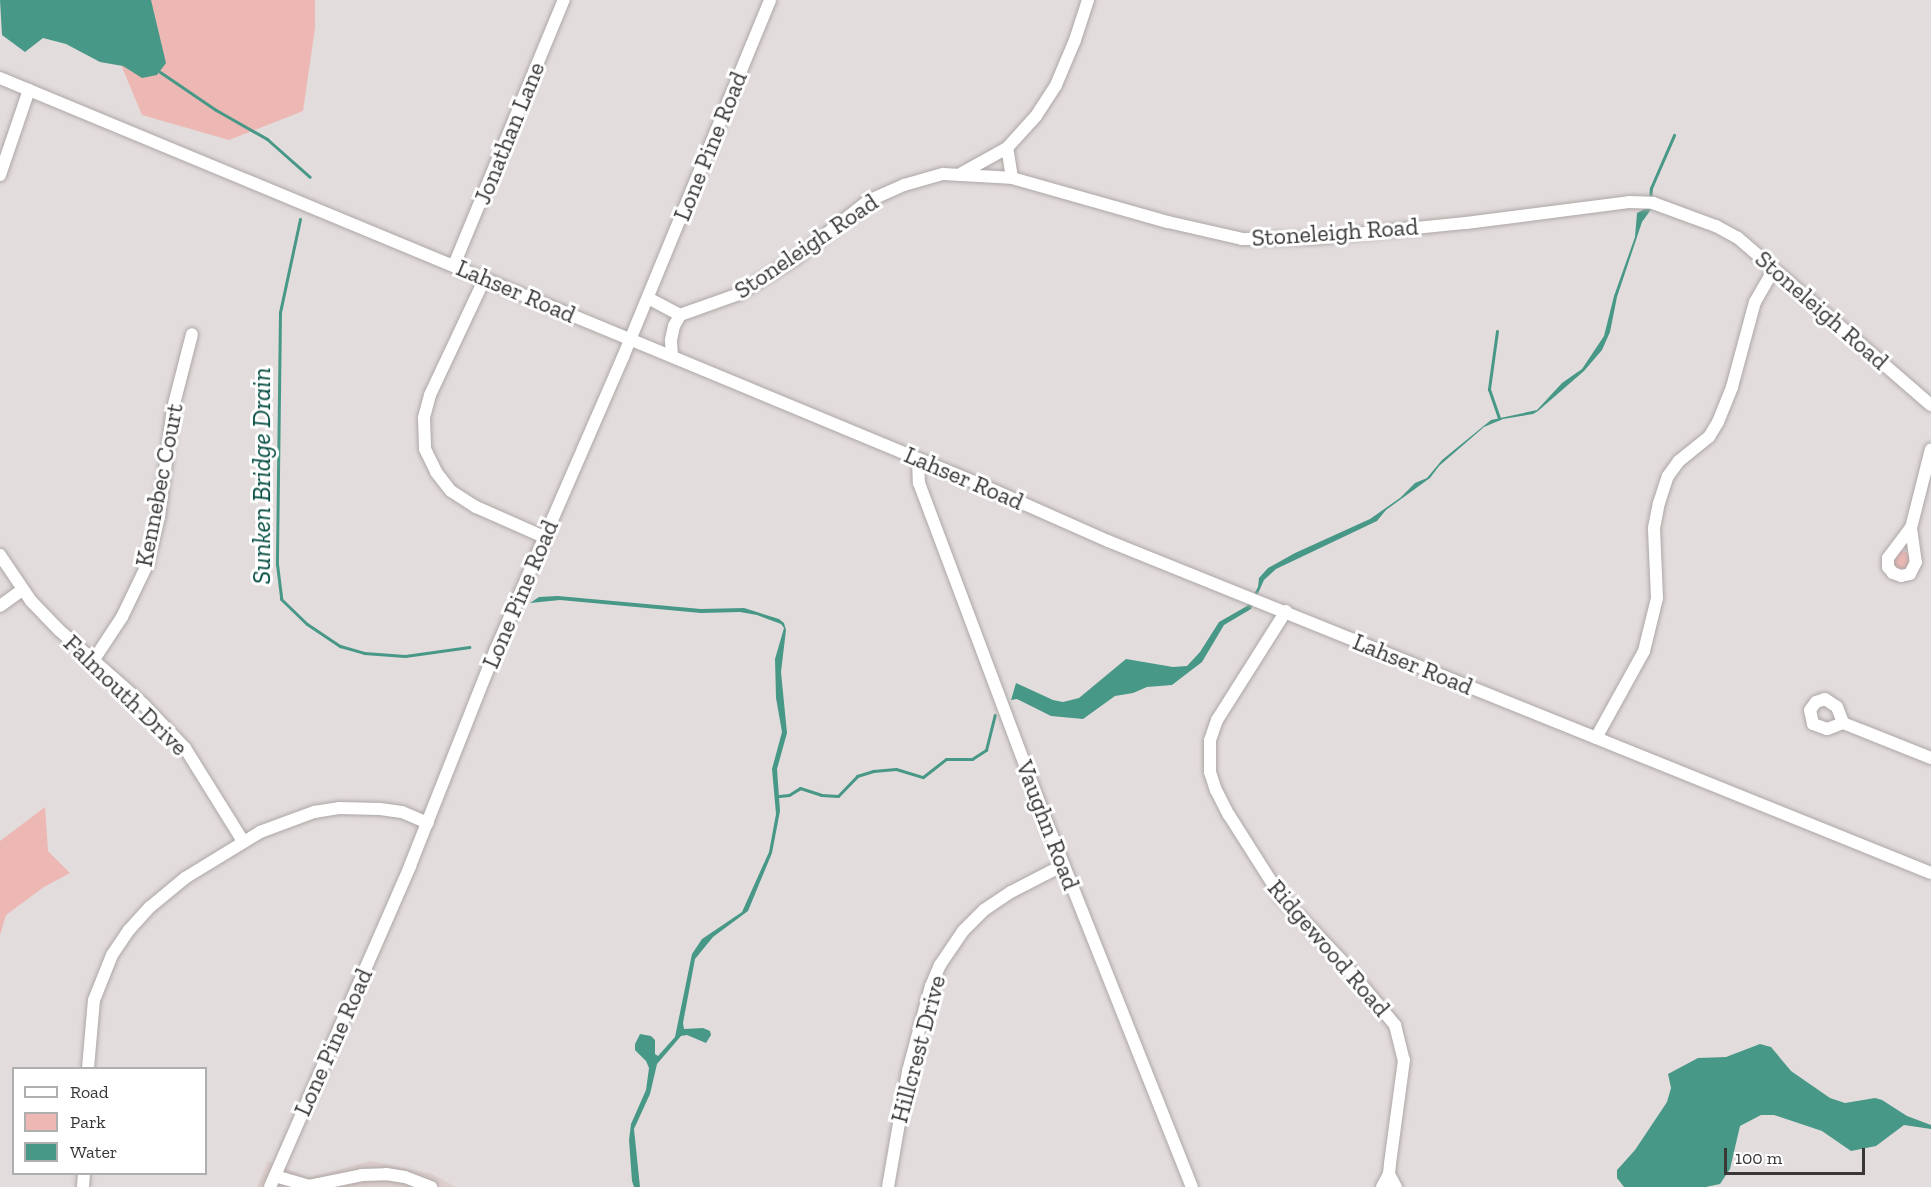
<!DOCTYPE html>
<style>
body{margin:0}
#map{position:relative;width:1931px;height:1187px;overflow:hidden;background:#e3dcdc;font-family:"Zilla Slab",serif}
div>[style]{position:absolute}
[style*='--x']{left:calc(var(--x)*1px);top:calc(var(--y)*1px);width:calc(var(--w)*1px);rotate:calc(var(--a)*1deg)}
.built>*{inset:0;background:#decfce}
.green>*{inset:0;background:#edb8b4}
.round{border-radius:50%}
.water>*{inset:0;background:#489887}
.stream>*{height:3px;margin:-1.5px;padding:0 1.5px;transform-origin:1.5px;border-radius:1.5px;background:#489887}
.roads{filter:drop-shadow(0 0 2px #ada7a6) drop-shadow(0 0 2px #ada7a6)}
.minor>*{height:12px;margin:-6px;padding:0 6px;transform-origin:6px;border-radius:6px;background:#fff}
span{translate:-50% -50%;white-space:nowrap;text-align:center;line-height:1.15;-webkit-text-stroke:6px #fff;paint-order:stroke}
.street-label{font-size:24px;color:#393636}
.water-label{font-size:26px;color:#004a3f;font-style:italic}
.legend{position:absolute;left:12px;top:1067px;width:195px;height:108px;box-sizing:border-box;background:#fff;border:2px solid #b0afaf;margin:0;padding:8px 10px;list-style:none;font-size:18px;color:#393636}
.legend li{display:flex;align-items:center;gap:12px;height:30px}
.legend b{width:30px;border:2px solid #b0afaf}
.scale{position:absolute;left:1724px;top:1148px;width:141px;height:27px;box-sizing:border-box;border:3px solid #393636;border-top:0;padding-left:8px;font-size:18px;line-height:21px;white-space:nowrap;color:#393636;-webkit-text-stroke:4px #fff;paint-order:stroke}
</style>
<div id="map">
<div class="built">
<div style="clip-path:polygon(268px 1161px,309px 1178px,370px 1161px,432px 1174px,456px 1187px,257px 1187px)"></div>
</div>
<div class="green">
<div style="clip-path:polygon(125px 0,315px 0,315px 28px,303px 111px,229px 140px,142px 115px,109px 36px)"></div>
<div class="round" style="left:1893px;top:551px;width:18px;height:18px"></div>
<div style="clip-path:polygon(45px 807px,48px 851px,70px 873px,44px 887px,6px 915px,0 935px,0 841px)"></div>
</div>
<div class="water">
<div style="clip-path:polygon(0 0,151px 0,166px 63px,157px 75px,142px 78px,123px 66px,100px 62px,66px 44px,43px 38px,25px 52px,2px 35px)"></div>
<div style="clip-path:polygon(1648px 207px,1652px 208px,1642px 222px,1617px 297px,1610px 332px,1602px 350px,1584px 371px,1538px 411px,1533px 414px,1503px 419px,1484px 427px,1439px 466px,1430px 478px,1386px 510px,1377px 521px,1276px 569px,1264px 580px,1251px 609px,1224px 625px,1202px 662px,1172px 685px,1147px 687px,1133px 693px,1115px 696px,1083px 719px,1051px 716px,1017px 699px,1011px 700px,1016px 683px,1053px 700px,1063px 702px,1079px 698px,1126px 659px,1173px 667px,1187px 666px,1200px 652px,1219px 622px,1247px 606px,1258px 587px,1259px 578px,1268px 568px,1295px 553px,1370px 519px,1400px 498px,1415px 483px,1427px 478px,1442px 460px,1491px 420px,1537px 410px,1562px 383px,1582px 369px,1604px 336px,1614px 296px,1635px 237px,1637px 213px)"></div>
<div style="clip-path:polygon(558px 596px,701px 609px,744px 608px,779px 619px,784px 623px,786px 630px,781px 672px,787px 733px,777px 769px,780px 811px,772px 853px,748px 911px,713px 937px,695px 959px,683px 1023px,684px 1029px,703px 1028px,710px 1031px,711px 1035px,706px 1043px,687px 1035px,681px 1036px,657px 1064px,650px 1094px,634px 1129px,640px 1187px,634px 1187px,632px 1181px,629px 1140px,631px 1124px,646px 1090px,649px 1068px,646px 1061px,635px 1050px,635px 1044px,640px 1034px,651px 1036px,655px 1040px,655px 1054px,658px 1056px,675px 1037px,692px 954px,702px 939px,742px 912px,769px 852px,776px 814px,772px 769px,782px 732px,776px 698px,775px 659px,784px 628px,781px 624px,757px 615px,740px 612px,701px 613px,560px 600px,530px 603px,539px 597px)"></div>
<div style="clip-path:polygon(1760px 1044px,1771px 1047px,1791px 1071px,1830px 1098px,1845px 1103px,1875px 1098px,1882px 1100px,1907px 1116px,1931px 1125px,1931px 1129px,1904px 1125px,1876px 1146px,1851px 1151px,1822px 1131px,1774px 1115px,1761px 1115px,1740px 1126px,1730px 1169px,1720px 1184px,1706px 1187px,1624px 1187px,1617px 1178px,1617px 1170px,1635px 1150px,1667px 1102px,1671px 1088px,1668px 1074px,1698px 1058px,1726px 1057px)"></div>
</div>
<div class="stream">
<div style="--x:160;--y:72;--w:68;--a:34.2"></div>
<div style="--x:216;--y:110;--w:59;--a:29.6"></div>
<div style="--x:267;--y:139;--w:57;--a:41.5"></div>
<div style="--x:1650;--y:201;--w:13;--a:-86"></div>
<div style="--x:1651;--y:188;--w:58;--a:-66.5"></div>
<div style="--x:300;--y:219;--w:95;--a:102.1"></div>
<div style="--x:280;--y:312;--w:252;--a:90.7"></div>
<div style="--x:277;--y:564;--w:35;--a:83"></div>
<div style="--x:281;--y:599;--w:36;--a:44"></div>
<div style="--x:307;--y:624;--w:40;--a:34"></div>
<div style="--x:340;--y:646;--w:25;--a:16"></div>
<div style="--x:364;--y:653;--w:41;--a:4.2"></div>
<div style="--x:405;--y:656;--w:65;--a:-8"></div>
<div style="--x:1497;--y:331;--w:59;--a:97.9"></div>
<div style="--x:1489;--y:389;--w:31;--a:71"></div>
<div style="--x:779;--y:796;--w:10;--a:-6"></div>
<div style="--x:789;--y:795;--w:13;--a:-32"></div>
<div style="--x:800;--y:788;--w:22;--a:18"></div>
<div style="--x:821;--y:795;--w:17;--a:3"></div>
<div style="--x:838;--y:796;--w:28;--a:-46"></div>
<div style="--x:857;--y:776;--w:17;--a:-17"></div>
<div style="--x:873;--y:771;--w:23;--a:-5"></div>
<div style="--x:896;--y:769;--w:28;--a:17"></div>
<div style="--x:923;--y:777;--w:29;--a:-38"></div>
<div style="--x:946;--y:759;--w:26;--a:0"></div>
<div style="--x:972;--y:759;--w:17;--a:-33"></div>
<div style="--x:986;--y:750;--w:36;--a:-76"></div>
</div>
<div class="roads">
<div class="minor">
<div style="--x:0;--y:78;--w:1067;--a:22.53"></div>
<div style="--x:986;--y:487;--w:133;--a:23.9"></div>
<div style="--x:1108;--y:541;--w:887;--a:21.97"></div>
<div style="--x:962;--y:173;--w:51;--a:-29.1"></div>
<div style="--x:0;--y:175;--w:90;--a:-71.2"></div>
<div style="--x:1012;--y:178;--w:30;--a:-99"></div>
<div style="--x:1007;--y:148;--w:43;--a:-47.8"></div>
<div style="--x:1036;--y:116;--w:37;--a:-57"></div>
<div style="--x:1056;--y:85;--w:49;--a:-67.1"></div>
<div style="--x:1075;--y:40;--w:42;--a:-72"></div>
<div style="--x:454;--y:265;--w:287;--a:-67.5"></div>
<div style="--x:485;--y:278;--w:129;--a:115.2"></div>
<div style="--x:430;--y:395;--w:24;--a:105"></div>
<div style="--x:424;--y:418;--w:31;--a:88"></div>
<div style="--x:425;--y:449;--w:25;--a:64"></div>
<div style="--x:436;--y:472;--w:24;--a:52"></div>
<div style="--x:451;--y:491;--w:30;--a:33"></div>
<div style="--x:476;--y:507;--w:74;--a:23.8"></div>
<div style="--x:648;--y:298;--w:36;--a:28"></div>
<div style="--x:680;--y:315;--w:63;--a:-19.6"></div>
<div style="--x:739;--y:294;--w:67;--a:-32.3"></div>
<div style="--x:796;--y:258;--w:92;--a:-38.4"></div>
<div style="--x:868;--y:201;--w:39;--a:-24"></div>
<div style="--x:904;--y:185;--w:41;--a:-15.8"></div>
<div style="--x:943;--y:174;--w:69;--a:3.3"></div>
<div style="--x:1012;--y:178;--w:162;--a:15.8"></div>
<div style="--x:1168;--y:222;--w:76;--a:12.9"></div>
<div style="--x:1242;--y:239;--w:73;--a:-0.8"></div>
<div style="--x:1315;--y:238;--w:152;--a:-5.7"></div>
<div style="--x:1466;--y:223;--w:164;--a:-7.3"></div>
<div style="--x:1629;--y:202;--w:24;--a:2"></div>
<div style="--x:1653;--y:203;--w:67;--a:20.1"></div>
<div style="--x:1716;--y:226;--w:25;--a:29"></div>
<div style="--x:1738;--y:238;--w:255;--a:40.9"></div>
<div style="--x:672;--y:356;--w:16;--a:-94"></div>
<div style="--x:671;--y:340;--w:14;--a:-78"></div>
<div style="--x:674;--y:326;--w:13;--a:-61"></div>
<div style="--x:918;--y:459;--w:24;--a:88"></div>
<div style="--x:919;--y:483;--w:369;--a:69.4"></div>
<div style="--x:1049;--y:828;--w:386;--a:68.3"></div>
<div style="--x:1911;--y:528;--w:34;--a:82"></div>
<div style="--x:1916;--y:562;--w:13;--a:117"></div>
<div style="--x:1910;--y:574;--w:9;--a:167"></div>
<div style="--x:1901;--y:576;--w:9;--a:-159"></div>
<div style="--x:1893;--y:573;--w:8;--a:-130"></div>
<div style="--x:1888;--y:567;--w:9;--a:-90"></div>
<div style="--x:1888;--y:558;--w:38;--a:-53"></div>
<div style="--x:1911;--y:528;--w:81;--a:-75.8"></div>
<div style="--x:0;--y:555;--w:55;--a:56"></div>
<div style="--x:31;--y:601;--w:40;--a:46"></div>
<div style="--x:59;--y:630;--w:112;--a:41.4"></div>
<div style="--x:143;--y:704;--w:61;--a:46.3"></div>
<div style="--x:185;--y:748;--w:110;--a:58.1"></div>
<div style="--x:0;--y:606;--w:27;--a:-36"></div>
<div style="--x:1286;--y:611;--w:129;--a:122.3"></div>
<div style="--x:1217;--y:720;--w:21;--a:109"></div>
<div style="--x:1210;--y:740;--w:32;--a:90"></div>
<div style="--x:1210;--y:772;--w:19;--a:72"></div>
<div style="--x:1216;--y:790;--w:28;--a:63"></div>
<div style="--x:1229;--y:815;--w:97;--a:57.6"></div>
<div style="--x:1281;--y:897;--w:87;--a:46.4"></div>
<div style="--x:1341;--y:960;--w:85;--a:50.3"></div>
<div style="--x:1395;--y:1025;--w:36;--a:76"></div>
<div style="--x:1404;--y:1060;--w:105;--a:97.7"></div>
<div style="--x:1390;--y:1164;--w:10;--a:96"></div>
<div style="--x:1389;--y:1174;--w:15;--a:62"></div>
<div style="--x:93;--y:661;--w:53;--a:-56.6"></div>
<div style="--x:122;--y:617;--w:58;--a:-64.3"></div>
<div style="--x:147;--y:565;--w:49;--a:-76"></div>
<div style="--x:159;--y:517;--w:110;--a:-82.7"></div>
<div style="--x:173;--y:408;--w:76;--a:-75.6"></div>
<div style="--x:1825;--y:699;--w:14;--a:34"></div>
<div style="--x:1837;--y:707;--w:17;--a:69"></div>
<div style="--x:1843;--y:723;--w:17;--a:159"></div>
<div style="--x:1827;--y:729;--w:15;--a:-160"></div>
<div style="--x:1813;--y:724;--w:14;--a:-102"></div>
<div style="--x:1810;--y:710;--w:10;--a:-53"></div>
<div style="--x:1816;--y:702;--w:9;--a:-18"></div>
<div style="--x:1843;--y:723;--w:95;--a:21.7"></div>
<div style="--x:1596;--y:738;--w:99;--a:-61.1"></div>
<div style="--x:1644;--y:651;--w:55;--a:-76.2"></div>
<div style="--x:1657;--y:598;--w:70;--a:-92.5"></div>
<div style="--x:1654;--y:528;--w:25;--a:-79"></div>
<div style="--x:1659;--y:503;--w:28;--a:-72"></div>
<div style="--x:1668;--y:476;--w:19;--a:-54"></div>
<div style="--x:1679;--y:461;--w:38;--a:-39"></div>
<div style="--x:1709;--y:437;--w:17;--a:-59"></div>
<div style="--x:1718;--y:422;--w:38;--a:-68"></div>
<div style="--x:1732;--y:387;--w:88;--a:-74.9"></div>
<div style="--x:1755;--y:302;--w:38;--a:-60"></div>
<div style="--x:88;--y:1068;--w:68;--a:-85"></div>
<div style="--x:94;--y:1000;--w:48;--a:-68.2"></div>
<div style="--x:112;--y:955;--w:30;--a:-56"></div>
<div style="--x:129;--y:930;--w:31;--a:-48"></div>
<div style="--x:150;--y:907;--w:45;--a:-39.6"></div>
<div style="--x:185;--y:878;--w:88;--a:-31.5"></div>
<div style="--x:260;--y:832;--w:58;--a:-20.3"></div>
<div style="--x:314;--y:812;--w:25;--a:-9"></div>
<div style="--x:339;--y:808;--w:41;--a:1.4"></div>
<div style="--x:380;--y:809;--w:22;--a:8"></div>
<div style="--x:402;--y:812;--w:28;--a:23"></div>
<div style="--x:275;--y:1176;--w:35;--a:16"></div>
<div style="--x:309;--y:1186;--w:54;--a:-11.7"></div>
<div style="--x:362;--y:1175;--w:24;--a:-2"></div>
<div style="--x:386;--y:1174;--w:19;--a:9"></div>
<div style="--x:405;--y:1177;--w:28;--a:21"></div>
<div style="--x:83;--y:1187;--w:13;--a:-86"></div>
<div style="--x:270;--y:1187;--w:350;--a:-66.4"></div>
<div style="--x:410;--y:866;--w:233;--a:-68.4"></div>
<div style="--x:496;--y:649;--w:318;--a:-66.5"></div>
<div style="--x:623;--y:357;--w:386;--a:-67.6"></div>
<div style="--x:888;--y:1187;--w:118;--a:-80.2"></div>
<div style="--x:908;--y:1071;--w:88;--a:-74.9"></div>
<div style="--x:931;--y:986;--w:23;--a:-67"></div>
<div style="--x:940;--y:965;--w:41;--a:-55.9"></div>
<div style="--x:963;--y:931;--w:30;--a:-45"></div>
<div style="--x:984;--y:910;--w:32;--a:-34"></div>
<div style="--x:1011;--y:892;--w:59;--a:-27.4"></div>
<div style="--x:1382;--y:1187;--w:15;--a:-62"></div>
</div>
</div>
<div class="street-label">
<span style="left:509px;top:133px;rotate:-68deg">Jonathan Lane</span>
<span style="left:710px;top:146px;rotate:-68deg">Lone Pine Road</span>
<span style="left:1335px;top:232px;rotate:-4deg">Stoneleigh Road</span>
<span style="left:806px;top:246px;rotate:-34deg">Stoneleigh Road</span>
<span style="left:516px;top:291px;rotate:23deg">Lahser Road</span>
<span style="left:1822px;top:310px;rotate:41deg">Stoneleigh Road</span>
<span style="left:964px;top:478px;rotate:23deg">Lahser Road</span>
<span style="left:159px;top:485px;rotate:-79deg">Kennebec Court</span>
<span style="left:520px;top:594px;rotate:-67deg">Lone Pine Road</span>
<span style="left:1413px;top:664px;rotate:22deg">Lahser Road</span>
<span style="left:126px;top:695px;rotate:44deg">Falmouth Drive</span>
<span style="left:1048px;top:825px;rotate:69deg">Vaughn Road</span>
<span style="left:1329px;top:948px;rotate:49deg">Ridgewood Road</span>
<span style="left:333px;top:1042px;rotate:-66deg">Lone Pine Road</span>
<span style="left:918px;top:1049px;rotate:-75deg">Hillcrest Drive</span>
</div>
<div class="water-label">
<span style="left:262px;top:476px;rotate:-90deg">Sunken Bridge Drain</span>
</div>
<ul class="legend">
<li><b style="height:8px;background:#fff"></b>Road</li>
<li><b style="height:16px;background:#edb8b4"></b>Park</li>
<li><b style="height:16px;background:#489887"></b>Water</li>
</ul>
<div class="scale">100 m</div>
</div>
